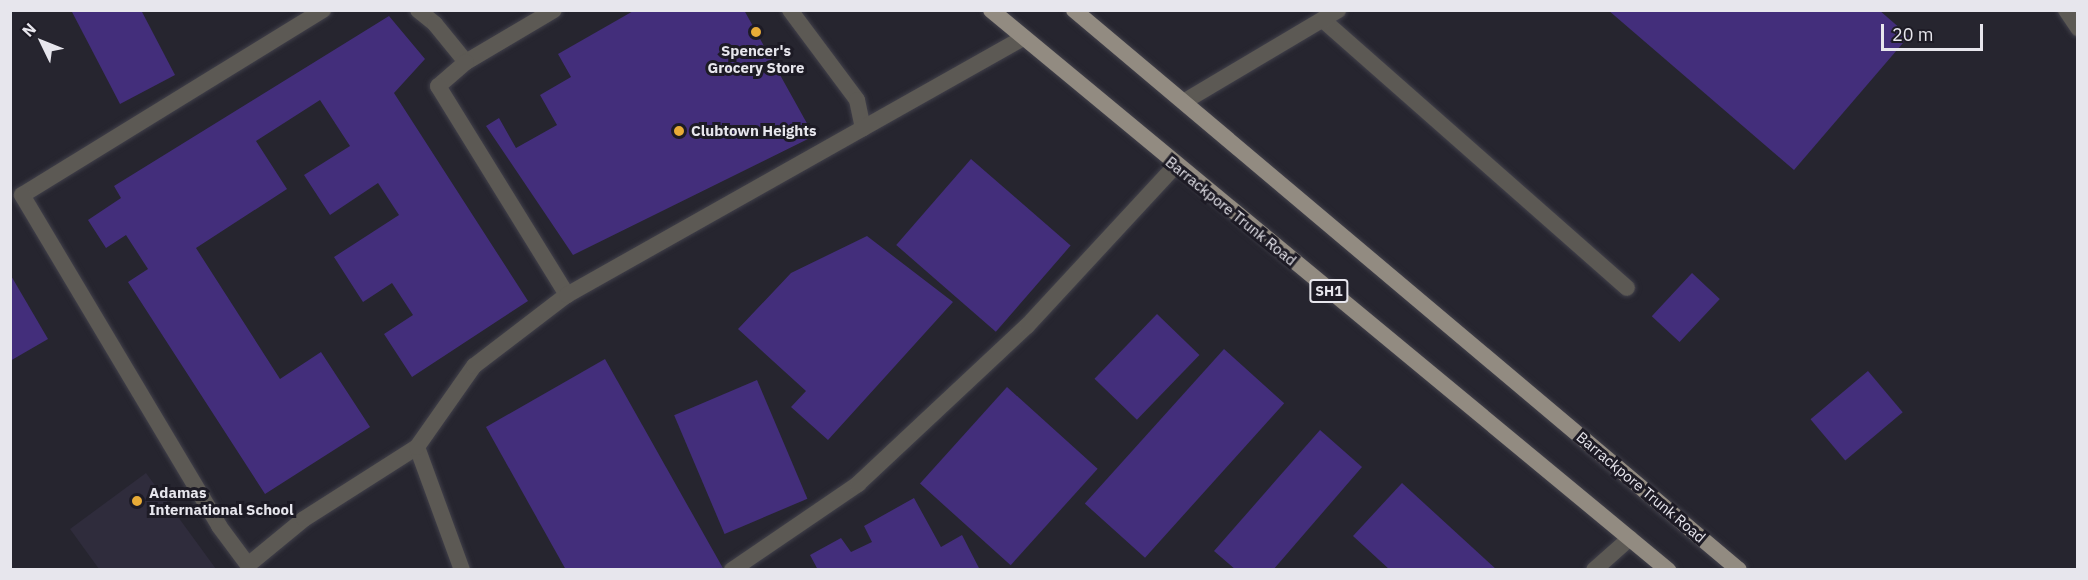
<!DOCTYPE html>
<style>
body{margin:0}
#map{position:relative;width:2088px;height:580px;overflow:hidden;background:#26252f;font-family:"IBM Plex Sans",sans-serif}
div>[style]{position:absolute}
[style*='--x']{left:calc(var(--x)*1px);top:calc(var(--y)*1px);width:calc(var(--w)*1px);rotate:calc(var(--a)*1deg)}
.built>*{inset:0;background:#2f2c3c}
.building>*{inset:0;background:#432e7b;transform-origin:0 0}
.roads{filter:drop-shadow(0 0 2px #41404a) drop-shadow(0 0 2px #41404a)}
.service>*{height:16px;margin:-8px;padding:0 8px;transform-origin:8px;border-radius:8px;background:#5c5954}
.minor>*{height:16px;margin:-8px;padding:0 8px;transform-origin:8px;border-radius:8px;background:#5c5954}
.tertiary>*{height:16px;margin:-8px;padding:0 8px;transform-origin:8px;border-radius:8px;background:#5c5954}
.primary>*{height:16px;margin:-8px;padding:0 8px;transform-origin:8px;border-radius:8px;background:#928b81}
.dots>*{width:16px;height:16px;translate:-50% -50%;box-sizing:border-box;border:3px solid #1d1b25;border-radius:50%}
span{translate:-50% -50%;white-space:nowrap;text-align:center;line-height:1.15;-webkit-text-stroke:6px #1d1b25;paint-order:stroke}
.shield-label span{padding:2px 4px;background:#1d1b25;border:2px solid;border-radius:4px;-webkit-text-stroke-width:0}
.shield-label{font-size:14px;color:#e7e6ed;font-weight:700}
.poi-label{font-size:15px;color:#e7e6ed;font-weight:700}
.left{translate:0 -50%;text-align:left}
.street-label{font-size:15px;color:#e7e6ed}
.frame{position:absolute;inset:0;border:12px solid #e7e6ed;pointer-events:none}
.north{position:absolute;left:12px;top:12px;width:60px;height:60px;-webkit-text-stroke:4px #1d1b25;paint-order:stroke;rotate:313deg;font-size:16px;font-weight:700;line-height:24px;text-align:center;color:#e7e6ed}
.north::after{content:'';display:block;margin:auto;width:21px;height:27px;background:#e7e6ed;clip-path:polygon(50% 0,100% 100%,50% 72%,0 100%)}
.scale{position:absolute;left:1881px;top:24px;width:102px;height:27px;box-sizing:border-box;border:3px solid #e7e6ed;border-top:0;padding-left:8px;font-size:18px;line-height:21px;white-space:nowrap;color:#e7e6ed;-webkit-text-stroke:4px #1d1b25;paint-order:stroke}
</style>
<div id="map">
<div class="built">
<div style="clip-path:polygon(146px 473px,216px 569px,99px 569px,70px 529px)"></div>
</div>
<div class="building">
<div style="clip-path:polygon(71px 10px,141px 10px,175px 75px,120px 104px)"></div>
<div style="clip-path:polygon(635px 10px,744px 10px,814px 136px,573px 255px,486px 126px,499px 118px,516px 148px,557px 125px,540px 95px,571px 77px,558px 54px)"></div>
<div style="clip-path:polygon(1608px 10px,1879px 10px,1909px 36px,1794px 170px)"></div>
<div style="clip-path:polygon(389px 16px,425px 59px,394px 93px,528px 301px,412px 377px,384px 334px,413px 315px,392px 283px,363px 302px,334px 257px,399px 215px,378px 183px,330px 215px,304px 175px,350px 146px,320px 100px,256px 141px,287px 189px,196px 248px,280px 379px,321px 352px,370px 427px,265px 494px,128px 282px,148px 269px,126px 235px,106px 248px,88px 220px,121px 198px,114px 186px)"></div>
<div style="left:971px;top:159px;width:132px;height:114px;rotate:41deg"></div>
<div style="clip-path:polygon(867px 236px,953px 302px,828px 440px,791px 407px,806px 391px,738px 329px,791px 273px)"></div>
<div style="left:1692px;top:273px;width:38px;height:59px;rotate:43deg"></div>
<div style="clip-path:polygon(10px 274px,48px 339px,10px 361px)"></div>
<div style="left:1157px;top:314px;width:59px;height:90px;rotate:44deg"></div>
<div style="left:1224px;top:349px;width:81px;height:208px;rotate:42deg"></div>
<div style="clip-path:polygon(605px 359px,724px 570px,566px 570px,486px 427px)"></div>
<div style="left:1868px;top:371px;width:54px;height:75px;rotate:50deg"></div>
<div style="left:757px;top:380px;width:129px;height:90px;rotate:67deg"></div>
<div style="left:1007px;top:387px;width:122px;height:130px;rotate:42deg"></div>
<div style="clip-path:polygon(1320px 430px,1362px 467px,1273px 570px,1236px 570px,1214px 551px)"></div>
<div style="clip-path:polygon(1402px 483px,1497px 570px,1390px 570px,1353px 536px)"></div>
<div style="clip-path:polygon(914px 498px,941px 547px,962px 535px,980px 570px,818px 570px,810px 555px,841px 538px,851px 552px,872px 542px,864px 526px)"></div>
</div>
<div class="roads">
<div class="service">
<div style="--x:323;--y:10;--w:353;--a:148.4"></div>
<div style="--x:22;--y:195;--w:385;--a:59.2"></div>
<div style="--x:219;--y:526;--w:49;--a:53.4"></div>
<div style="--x:248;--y:565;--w:72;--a:-39.4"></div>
<div style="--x:304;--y:519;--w:134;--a:-32.5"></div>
<div style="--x:418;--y:10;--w:22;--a:39"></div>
<div style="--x:435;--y:24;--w:49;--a:50.8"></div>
<div style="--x:466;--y:62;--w:102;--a:-30.6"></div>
<div style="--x:790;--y:10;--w:112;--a:53.3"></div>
<div style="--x:857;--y:100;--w:29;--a:78"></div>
<div style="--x:1323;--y:20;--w:405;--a:41.4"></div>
<div style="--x:466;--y:62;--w:37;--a:139"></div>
<div style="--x:438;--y:86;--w:246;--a:58.3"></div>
<div style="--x:1185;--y:101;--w:178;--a:-30.7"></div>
<div style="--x:462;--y:570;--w:131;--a:-110.1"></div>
<div style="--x:417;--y:447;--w:99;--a:-54.9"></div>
<div style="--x:474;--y:366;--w:117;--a:-37.4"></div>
<div style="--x:567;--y:295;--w:523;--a:-29.41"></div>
<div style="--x:732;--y:570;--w:153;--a:-34.3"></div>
<div style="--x:858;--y:484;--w:231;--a:-43.1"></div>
<div style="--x:1027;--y:326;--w:218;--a:-47.2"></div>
</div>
<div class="minor">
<div style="--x:1594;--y:570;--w:48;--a:-41.6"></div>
</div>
<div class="tertiary">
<div style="--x:2066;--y:10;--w:22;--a:56"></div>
</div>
<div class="primary">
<div style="--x:991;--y:10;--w:879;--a:39.6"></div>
<div style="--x:1074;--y:10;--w:869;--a:40.1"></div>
</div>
</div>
<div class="dots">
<div style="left:756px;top:32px;background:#e8ab37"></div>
<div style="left:679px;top:131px;background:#e8ab37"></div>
<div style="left:137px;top:501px;background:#e8ab37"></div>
</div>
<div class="shield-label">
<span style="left:1329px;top:291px">SH1</span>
</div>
<div class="poi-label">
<span style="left:756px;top:59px">Spencer's<br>Grocery Store</span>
<span class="left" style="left:691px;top:131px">Clubtown Heights</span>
<span class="left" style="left:149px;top:501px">Adamas<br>International School</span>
</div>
<div class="street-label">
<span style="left:1231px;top:211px;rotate:39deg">Barrackpore Trunk Road</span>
<span style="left:1641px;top:487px;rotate:40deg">Barrackpore Trunk Road</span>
</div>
<div class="frame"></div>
<div class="north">N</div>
<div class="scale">20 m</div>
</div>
